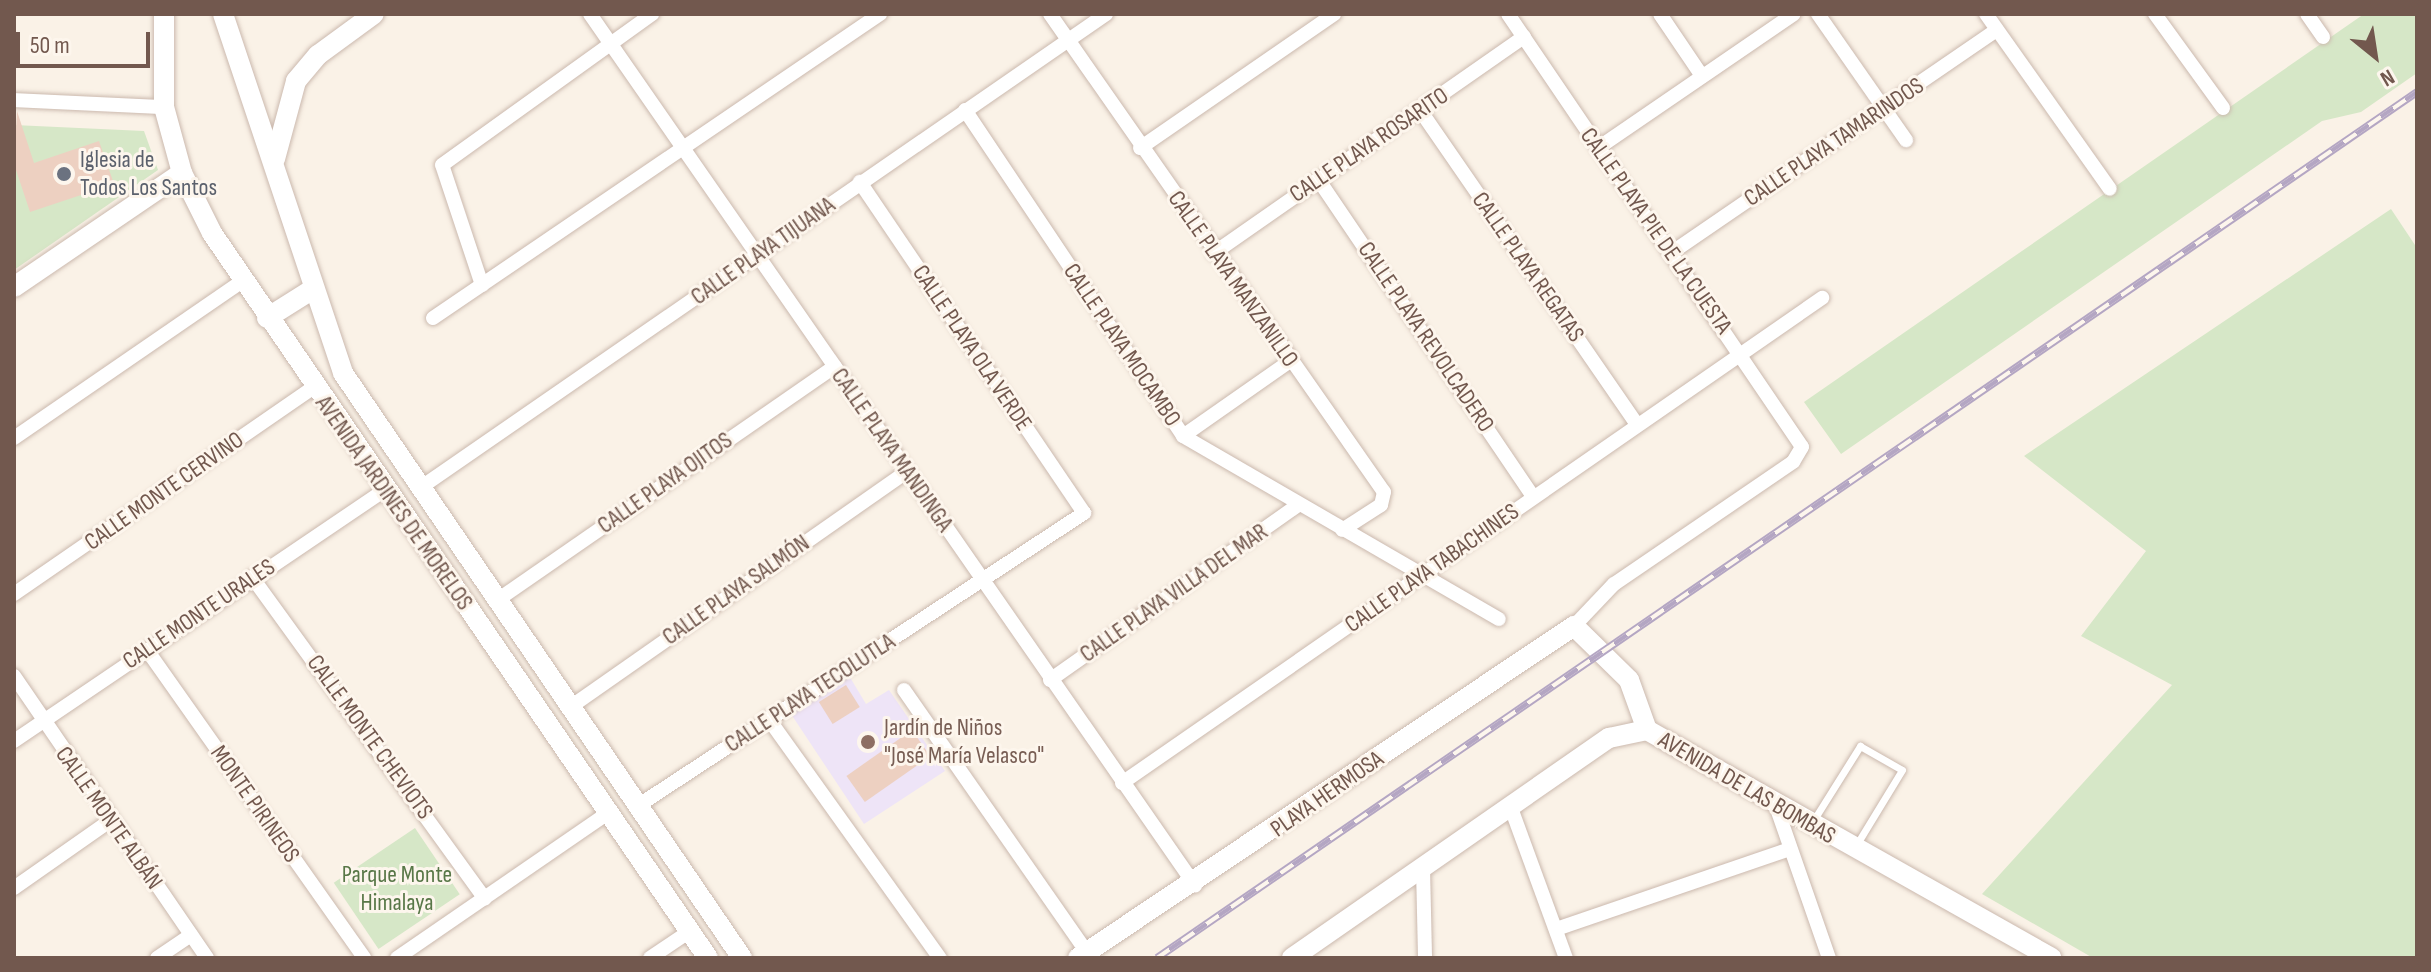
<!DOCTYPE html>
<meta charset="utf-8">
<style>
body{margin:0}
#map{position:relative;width:2431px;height:972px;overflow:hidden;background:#faf2e7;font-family:"Sofia Sans Condensed",sans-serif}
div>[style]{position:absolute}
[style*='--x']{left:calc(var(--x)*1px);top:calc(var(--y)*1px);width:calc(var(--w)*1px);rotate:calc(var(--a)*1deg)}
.education>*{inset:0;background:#eee4f7}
.green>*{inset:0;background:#d6e7c7;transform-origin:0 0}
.building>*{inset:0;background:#edd0c1;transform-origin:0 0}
.roads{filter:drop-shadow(0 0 2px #cbb9ae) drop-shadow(0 0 2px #cbb9ae)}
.lane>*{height:7px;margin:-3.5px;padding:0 3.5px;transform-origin:3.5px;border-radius:3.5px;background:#fff}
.street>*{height:14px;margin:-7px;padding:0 7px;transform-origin:7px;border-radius:7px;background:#fff}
.secondary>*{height:20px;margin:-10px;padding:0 10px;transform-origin:10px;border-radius:10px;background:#fff}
.rail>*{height:8px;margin-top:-4px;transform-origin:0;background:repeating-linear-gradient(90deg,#fdf6ed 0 15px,#b4a6c3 0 30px);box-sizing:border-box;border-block:2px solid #b4a6c3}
.dots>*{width:22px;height:22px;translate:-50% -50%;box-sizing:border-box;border:4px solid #fdf6ed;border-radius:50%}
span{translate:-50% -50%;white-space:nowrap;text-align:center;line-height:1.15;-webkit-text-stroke:6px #fdf6ed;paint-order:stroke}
.street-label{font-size:24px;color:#72584e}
.worship-label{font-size:24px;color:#5b616d}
.left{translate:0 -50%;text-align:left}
.education-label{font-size:24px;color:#785e54}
.park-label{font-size:24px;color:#587747}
.frame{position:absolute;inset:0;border:16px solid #72584e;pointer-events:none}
.north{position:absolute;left:2335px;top:16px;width:80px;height:80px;-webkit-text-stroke:6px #fdf6ed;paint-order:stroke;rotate:150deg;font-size:22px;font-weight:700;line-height:32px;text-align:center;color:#72584e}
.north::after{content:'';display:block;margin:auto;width:28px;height:36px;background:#72584e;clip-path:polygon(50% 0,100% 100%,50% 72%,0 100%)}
.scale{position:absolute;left:16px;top:32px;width:134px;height:36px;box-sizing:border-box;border:4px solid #72584e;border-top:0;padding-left:10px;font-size:24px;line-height:28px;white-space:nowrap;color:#72584e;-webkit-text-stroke:6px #fdf6ed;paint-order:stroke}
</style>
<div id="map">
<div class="education">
<div style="clip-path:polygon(848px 674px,866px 704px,889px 690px,945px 771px,864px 824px,791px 714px)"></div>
</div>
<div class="green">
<div style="clip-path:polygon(2364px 14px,2417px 14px,2417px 73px,2361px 112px,2322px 121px,1841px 454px,1804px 402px)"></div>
<div style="clip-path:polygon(14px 125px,144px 131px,158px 170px,14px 270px)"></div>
<div style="clip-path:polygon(2391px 209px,2417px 248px,2417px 958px,2093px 958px,1982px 894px,2172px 685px,2081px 636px,2146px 551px,2024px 456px)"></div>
<div style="left:415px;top:828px;width:80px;height:98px;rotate:56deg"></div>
</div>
<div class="building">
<div style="clip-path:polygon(17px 111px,34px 163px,99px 141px,114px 184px,30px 212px,14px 164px)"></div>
<div style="left:846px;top:685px;width:26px;height:32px;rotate:58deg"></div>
<div style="left:912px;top:730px;width:32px;height:80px;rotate:55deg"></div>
</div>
<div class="roads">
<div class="lane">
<div style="--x:1813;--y:821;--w:89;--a:-57.9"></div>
<div style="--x:1860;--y:746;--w:48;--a:29.7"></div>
<div style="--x:1902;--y:770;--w:90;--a:121.4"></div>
</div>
<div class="street">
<div style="--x:590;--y:14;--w:1061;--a:55.22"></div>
<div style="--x:1050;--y:14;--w:583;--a:55.06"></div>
<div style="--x:1384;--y:492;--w:13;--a:103"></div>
<div style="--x:1381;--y:505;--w:46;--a:147.3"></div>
<div style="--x:1508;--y:14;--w:523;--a:55.82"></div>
<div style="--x:1802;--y:447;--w:17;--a:121"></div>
<div style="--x:1793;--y:462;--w:217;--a:145.7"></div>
<div style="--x:1614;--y:584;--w:58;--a:133.6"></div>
<div style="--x:1660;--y:14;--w:75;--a:55.9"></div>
<div style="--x:1818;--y:14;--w:154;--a:55.1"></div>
<div style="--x:1986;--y:14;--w:214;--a:54.7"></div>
<div style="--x:2155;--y:14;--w:116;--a:54.1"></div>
<div style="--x:2307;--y:14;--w:28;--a:55"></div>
<div style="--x:14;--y:100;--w:150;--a:2.7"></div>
<div style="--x:965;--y:110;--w:392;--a:56.2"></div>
<div style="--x:1183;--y:436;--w:365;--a:30.1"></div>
<div style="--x:1420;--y:110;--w:380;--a:55.4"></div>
<div style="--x:1140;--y:148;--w:236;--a:-34.6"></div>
<div style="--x:1598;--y:148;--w:237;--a:-34.4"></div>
<div style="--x:1318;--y:179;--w:383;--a:55.9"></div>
<div style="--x:1214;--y:253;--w:378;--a:-34.9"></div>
<div style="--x:1671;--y:253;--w:395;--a:-34.4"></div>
<div style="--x:482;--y:285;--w:126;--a:-108.4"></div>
<div style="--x:442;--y:165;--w:259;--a:-35.7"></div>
<div style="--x:433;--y:318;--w:541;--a:-34.22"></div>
<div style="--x:1183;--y:436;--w:131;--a:-35"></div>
<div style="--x:14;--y:438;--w:279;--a:-34.5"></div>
<div style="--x:420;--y:488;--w:834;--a:-34.64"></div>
<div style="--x:252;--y:577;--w:397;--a:54.1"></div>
<div style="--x:14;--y:594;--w:364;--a:-34.6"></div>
<div style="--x:496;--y:601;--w:412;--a:-34.7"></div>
<div style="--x:147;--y:650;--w:377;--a:54.8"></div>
<div style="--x:14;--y:676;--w:342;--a:55.6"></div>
<div style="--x:1050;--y:680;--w:304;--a:-35.2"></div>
<div style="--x:904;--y:690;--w:320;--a:55.1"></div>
<div style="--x:569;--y:708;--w:409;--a:-35"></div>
<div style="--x:768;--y:718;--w:295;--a:54.4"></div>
<div style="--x:14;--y:741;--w:449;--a:-34.1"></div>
<div style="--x:1122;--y:783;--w:852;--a:-34.72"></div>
<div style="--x:1776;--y:806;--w:161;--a:70.8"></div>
<div style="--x:636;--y:807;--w:536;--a:-33.27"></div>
<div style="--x:1084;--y:513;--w:400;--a:-124.1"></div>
<div style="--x:1511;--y:808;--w:160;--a:69.9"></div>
<div style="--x:1423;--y:868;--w:90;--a:88.7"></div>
<div style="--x:14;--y:888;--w:118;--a:-35"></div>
<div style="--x:1556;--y:929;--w:246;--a:-18.9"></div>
<div style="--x:157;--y:958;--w:41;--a:-34.1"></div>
<div style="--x:397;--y:958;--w:256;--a:-34.5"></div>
<div style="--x:650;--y:958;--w:48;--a:-34"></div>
</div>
<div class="secondary">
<div style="--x:164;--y:14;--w:93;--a:90"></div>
<div style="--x:164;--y:107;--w:68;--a:74.7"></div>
<div style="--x:182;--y:173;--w:67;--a:63.4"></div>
<div style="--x:212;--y:233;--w:878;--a:55.62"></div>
<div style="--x:223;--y:14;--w:379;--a:71.5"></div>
<div style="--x:343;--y:373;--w:708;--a:55.7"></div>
<div style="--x:275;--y:159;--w:81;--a:-74.9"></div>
<div style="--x:296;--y:81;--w:34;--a:-50"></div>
<div style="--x:318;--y:55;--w:69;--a:-36.2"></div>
<div style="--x:14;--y:287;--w:203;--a:-34.2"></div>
<div style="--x:267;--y:318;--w:54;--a:-32.2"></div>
<div style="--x:1078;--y:958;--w:597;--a:-33.8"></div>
<div style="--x:1574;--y:626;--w:77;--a:44.5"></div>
<div style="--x:1629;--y:680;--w:53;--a:70.2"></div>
<div style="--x:1292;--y:958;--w:386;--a:-34.8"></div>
<div style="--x:1609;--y:738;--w:39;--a:-12"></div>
<div style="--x:1647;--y:730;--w:464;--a:29.4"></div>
</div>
</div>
<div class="rail">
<div style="--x:1157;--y:958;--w:1529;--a:-34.5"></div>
</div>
<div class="dots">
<div style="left:64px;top:174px;background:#6b7280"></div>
<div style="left:868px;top:742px;background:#8d6e63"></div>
</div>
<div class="street-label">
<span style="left:1834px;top:142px;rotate:-34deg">CALLE PLAYA TAMARINDOS</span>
<span style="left:1369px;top:145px;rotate:-34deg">CALLE PLAYA ROSARITO</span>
<span style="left:1656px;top:231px;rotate:55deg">CALLE PLAYA PIE DE LA CUESTA</span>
<span style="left:763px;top:251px;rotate:-35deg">CALLE PLAYA TIJUANA</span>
<span style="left:1528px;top:267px;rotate:55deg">CALLE PLAYA REGATAS</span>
<span style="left:1233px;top:279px;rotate:55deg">CALLE PLAYA MANZANILLO</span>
<span style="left:1426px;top:337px;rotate:56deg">CALLE PLAYA REVOLCADERO</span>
<span style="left:1122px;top:345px;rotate:56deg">CALLE PLAYA MOCAMBO</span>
<span style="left:972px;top:348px;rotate:56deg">CALLE PLAYA OLA VERDE</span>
<span style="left:892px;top:450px;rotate:55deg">CALLE PLAYA MANDINGA</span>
<span style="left:665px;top:483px;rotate:-35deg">CALLE PLAYA OJITOS</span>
<span style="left:164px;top:491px;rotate:-35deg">CALLE MONTE CERVINO</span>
<span style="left:394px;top:503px;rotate:55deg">AVENIDA JARDINES DE MORELOS</span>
<span style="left:1432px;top:568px;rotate:-35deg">CALLE PLAYA TABACHINES</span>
<span style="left:736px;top:590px;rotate:-35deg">CALLE PLAYA SALMÓN</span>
<span style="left:1174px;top:593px;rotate:-35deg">CALLE PLAYA VILLA DEL MAR</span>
<span style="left:199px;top:614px;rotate:-34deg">CALLE MONTE URALES</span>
<span style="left:810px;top:693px;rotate:-33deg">CALLE PLAYA TECOLUTLA</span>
<span style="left:370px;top:737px;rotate:54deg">CALLE MONTE CHEVIOTS</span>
<span style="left:1747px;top:788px;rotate:30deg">AVENIDA DE LAS BOMBAS</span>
<span style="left:1327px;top:794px;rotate:-35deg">PLAYA HERMOSA</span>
<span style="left:255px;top:804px;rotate:55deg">MONTE PIRINEOS</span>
<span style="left:109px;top:818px;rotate:55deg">CALLE MONTE ALBÁN</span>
</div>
<div class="worship-label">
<span class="left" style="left:80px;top:174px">Iglesia de<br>Todos Los Santos</span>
</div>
<div class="education-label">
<span class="left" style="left:884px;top:742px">Jardín de Niños<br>"José María Velasco"</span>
</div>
<div class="park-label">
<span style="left:397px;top:889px">Parque Monte<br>Himalaya</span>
</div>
<div class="frame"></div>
<div class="north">N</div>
<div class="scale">50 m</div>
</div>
